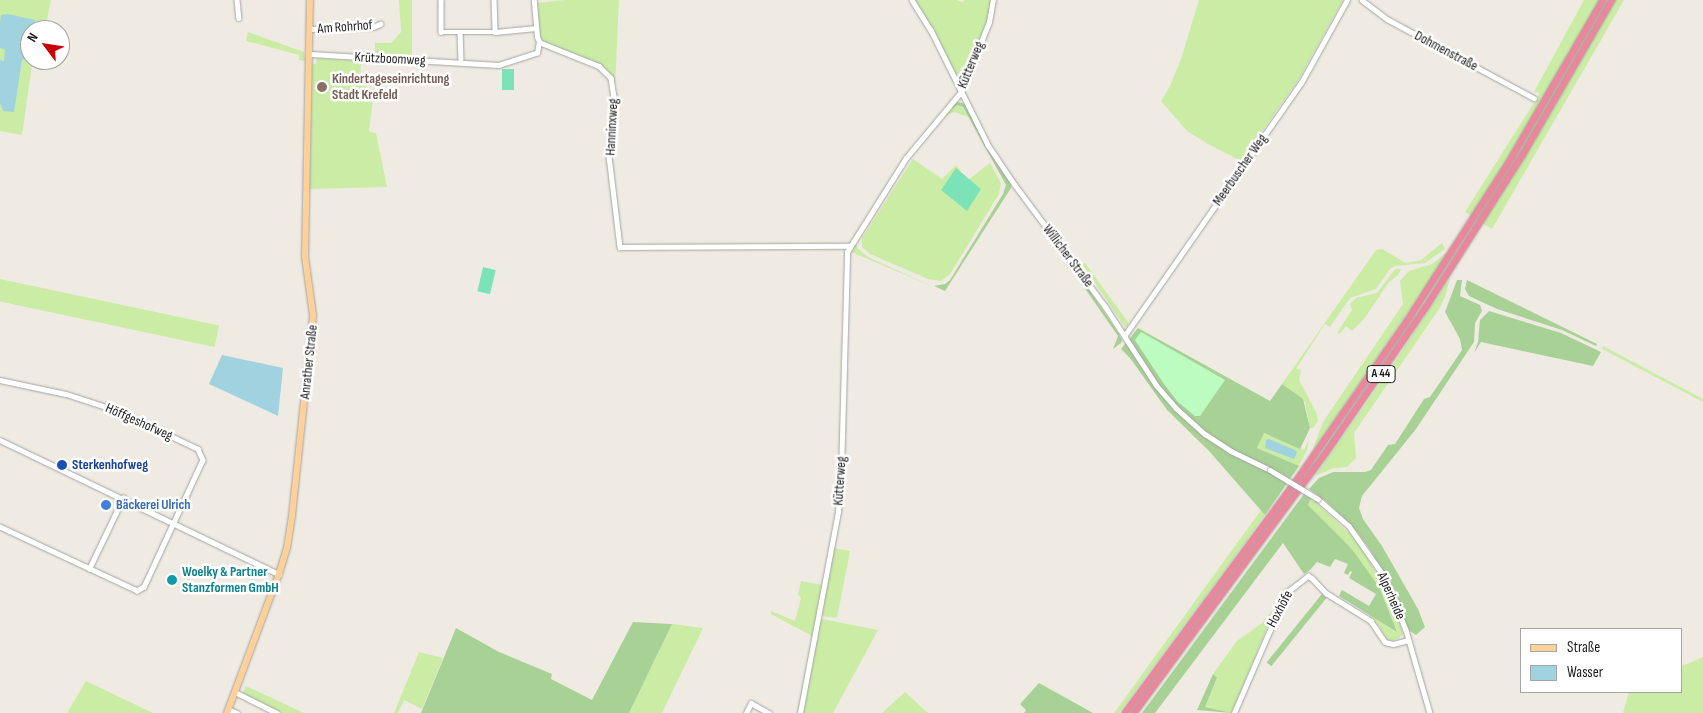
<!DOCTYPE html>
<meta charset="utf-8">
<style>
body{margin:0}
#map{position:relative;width:1703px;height:713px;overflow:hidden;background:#efebe3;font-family:"Sofia Sans Condensed",sans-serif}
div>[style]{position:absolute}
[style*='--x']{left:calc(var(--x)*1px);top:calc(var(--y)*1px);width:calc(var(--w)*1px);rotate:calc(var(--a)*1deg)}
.grass>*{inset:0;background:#caeca5;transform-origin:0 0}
.forest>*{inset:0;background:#a8d195;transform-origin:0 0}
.park>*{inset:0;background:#bdfcc0}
.pitch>*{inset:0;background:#7ce3b9;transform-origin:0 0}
.water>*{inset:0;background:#a0d3df}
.roads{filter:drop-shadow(0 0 1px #a4a4a4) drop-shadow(0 0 1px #a4a4a4)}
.minor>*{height:4.5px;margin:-2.25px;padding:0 2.25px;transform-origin:2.25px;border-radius:2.25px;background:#fff}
.major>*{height:5.5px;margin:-2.75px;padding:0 2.75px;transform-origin:2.75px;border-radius:2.75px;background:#ffd098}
.highway>*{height:6px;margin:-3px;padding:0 3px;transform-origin:3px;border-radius:3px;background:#eb869b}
.bridges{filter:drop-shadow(0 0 1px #a4a4a4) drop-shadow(0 0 1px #a4a4a4)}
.minor-bridge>*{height:4.5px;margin:-2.25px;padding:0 2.25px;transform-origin:2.25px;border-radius:2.25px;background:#fff}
.dots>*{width:14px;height:14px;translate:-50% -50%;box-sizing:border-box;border:2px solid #fff;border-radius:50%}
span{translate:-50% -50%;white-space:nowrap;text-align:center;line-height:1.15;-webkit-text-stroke:5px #fff;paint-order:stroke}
.shield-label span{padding:1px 4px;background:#fff;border:1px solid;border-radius:4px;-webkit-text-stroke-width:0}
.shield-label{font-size:12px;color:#1d1d1d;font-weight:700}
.street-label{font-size:14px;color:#1d1d1d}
.education-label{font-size:14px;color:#785e54;font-weight:700}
.left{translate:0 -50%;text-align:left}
.transit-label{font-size:14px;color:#164399;font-weight:700}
.shop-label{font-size:14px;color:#366cbe;font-weight:700}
.culture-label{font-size:14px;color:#0d838f;font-weight:700}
.legend{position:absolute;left:1520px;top:628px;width:162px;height:65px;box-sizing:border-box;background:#fff;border:1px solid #a5a5a5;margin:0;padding:6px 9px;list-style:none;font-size:15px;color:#1d1d1d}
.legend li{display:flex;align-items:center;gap:10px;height:25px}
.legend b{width:25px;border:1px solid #a5a5a5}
.north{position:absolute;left:20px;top:20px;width:50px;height:50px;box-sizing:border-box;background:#fff;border:1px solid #a5a5a5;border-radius:50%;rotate:301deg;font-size:14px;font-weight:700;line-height:20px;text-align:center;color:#1d1d1d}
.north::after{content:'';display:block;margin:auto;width:18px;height:22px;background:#cb0005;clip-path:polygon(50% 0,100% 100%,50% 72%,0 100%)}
</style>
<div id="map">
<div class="grass">
<div style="clip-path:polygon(0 0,51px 0,45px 30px,30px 30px,30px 60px,39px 60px,38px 66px,32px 65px,22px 135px,0 131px)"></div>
<div style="clip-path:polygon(399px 0,412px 0,412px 58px,375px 56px,375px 43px,391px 43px,401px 32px)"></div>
<div style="clip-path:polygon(565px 0,619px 0,615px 87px,613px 76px,601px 65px,540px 40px,536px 3px)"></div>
<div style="clip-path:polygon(914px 0,957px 0,962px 2px,965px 0,992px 0,987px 23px,962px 84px,959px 83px,932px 28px)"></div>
<div style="clip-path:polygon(1199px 0,1343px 0,1299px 79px,1241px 161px,1208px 144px,1187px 131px,1161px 101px,1170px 86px,1181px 59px)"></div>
<div style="clip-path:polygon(1584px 0,1624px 0,1492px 229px,1465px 212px,1540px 93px,1534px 92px)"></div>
<div style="clip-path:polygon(248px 32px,304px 52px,305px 61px,299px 60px,299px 55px,246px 41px)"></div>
<div style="clip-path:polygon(317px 58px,361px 61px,360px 84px,374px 90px,369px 132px,376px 133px,387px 187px,309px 189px,312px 64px,316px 64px)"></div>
<div style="clip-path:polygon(957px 105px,962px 107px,968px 117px,954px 112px,945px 116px,908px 159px,856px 241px,857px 248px,868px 257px,934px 287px,849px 251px,899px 169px,950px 106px)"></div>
<div style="clip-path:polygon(913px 159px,942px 179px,956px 165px,968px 180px,990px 163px,1001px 183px,999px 194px,950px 274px,941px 281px,928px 279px,870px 254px,862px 247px,862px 238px)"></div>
<div style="clip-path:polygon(1442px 243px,1445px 249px,1425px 263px,1395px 266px,1390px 269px,1376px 289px,1350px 298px,1330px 327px,1325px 324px,1296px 369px,1301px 370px,1299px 380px,1316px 412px,1318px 421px,1313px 428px,1310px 428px,1305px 402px,1282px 384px,1376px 250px,1382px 249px,1406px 263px,1421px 260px)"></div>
<div style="clip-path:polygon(1447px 252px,1447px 255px,1311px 454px,1323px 422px,1403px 304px,1400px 281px,1409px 271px,1432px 264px)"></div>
<div style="clip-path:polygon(1085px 263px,1128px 322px,1128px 326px,1125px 327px,1082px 264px)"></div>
<div style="clip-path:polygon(1395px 269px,1401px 269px,1398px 275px,1389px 282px,1364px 319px,1352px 331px,1346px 326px,1340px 334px,1337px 333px,1352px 310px,1350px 304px,1356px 298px,1377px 293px)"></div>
<div style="clip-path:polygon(1450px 278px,1445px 297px,1439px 309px,1354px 433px,1356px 458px,1347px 467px,1334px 468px,1315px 476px,1388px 372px)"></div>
<div style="left:0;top:279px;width:224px;height:22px;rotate:12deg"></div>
<div style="clip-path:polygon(1603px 346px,1703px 399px,1703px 402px,1602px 349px)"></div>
<div style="clip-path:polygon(1263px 433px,1304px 450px,1309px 439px,1307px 450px,1299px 466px,1257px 448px)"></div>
<div style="clip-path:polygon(1311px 498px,1350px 534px,1365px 553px,1394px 607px,1403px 634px,1399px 638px,1392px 641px,1385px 638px,1379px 625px,1366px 612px,1397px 631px,1351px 548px,1308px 505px)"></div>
<div style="clip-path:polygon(1261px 510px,1265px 515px,1217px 581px,1119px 713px,1114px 713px)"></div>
<div style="clip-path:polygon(833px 548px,850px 551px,837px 618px,823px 616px,821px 611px)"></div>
<div style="clip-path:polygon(828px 549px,830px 551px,830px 554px,806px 680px,797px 713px,812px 636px,771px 614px,771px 611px,795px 621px,801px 598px,798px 594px,801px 581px,822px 585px,830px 551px)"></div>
<div style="clip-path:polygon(1276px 606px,1232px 713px,1205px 707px,1217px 679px,1213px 674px,1237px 641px,1262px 623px)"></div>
<div style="clip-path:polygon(822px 619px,878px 630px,833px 713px,801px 713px,819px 621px)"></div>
<div style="clip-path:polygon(672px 624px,703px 628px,662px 713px,629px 713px)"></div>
<div style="clip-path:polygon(419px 652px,443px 658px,422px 709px,404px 700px,398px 713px,394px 713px)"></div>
<div style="clip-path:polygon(1703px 657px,1703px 713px,1623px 713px,1629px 692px,1682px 692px,1682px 666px)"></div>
<div style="clip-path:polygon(86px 681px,153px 713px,67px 713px)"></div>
<div style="clip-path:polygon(246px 686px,304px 713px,282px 713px,243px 693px)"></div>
<div style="clip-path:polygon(905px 692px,928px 713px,882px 713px)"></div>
</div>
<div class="forest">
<div style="clip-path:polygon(955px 101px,965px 104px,987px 146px,1011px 183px,1011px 188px,945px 291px,934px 286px,945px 284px,950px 280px,1003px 194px,1006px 185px,963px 107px,957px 105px,953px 108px,950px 106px)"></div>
<div style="clip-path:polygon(1075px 269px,1119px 334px,1122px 340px,1121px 343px,1113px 349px,1118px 336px,1072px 270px)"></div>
<div style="clip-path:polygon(1457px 280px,1462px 280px,1460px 296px,1480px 305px,1482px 311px,1475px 323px,1474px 342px,1416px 429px,1362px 496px,1359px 508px,1363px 519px,1382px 546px,1418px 609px,1425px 627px,1416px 635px,1407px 629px,1395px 594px,1371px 551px,1357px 532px,1327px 502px,1309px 489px,1319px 478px,1333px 472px,1365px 472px,1371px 470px,1388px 445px,1395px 444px,1424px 399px,1430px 397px,1462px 350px,1460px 339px,1445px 312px)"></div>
<div style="clip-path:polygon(1467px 280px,1597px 344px,1596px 346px,1562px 330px,1497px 309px,1469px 296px,1465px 289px)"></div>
<div style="clip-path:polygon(1489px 311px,1561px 333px,1601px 352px,1593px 366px,1481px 342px,1474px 353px,1478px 342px,1480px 320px)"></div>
<div style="clip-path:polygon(1138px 328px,1270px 401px,1282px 384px,1303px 399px,1310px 428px,1300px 449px,1264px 433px,1257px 448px,1299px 466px,1265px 515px,1209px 451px,1167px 410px,1130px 358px,1121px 349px)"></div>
<div style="clip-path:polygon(1304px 494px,1311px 498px,1308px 505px,1351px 548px,1379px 587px,1397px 632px,1339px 596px,1342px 590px,1369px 606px,1376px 594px,1349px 578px,1352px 572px,1350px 571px,1348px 575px,1344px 573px,1348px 564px,1335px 559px,1330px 567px,1317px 562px,1310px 570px,1304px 574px,1283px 543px,1155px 713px,1142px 713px)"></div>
<div style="left:1322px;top:594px;width:6px;height:88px;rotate:39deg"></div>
<div style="clip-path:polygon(633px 622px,672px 624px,629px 713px,421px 713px,456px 628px,499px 652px,552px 674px,551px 679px,592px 700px)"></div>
<div style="clip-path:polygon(1213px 674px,1217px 678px,1205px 707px,1232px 713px,1197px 710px)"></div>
<div style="clip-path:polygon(1039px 683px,1093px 713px,1024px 713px,1026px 710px,1020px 704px)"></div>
</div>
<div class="park">
<div style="clip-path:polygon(1141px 332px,1225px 380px,1200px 416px,1195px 416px,1178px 402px,1164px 384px,1135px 340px)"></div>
</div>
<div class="pitch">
<div style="left:502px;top:69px;width:12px;height:21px"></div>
<div style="clip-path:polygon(956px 168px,981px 189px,967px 211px,941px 190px)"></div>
<div style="left:483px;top:267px;width:13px;height:25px;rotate:13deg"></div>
</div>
<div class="water">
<div style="clip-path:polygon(7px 14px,35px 20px,37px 25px,36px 30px,30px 30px,30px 56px,22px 60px,14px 112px,3px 111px,0 103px,0 60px,4px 61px,5px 50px,0 48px,0 23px,1px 15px)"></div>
<div style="clip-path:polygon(222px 355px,283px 368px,278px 416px,209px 384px)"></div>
<div style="clip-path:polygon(1269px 439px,1295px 450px,1297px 453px,1294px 459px,1265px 448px,1266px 440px)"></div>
</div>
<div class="roads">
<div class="minor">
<div style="--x:237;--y:0;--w:18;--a:84"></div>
<div style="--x:441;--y:0;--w:32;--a:90"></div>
<div style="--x:441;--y:32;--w:54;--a:0"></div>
<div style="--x:495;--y:32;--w:41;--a:-5.6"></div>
<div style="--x:494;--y:0;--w:32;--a:88"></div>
<div style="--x:912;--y:0;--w:36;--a:58"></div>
<div style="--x:931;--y:30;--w:128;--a:63.6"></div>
<div style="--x:988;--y:145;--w:48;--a:56"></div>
<div style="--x:1015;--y:185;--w:151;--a:53.4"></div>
<div style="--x:1105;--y:306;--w:95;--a:57"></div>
<div style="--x:1157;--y:386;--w:29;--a:49"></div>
<div style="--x:1176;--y:408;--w:39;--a:42"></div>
<div style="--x:1205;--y:434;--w:31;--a:33"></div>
<div style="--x:1231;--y:451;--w:43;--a:26"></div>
<div style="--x:1362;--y:0;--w:31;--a:37"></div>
<div style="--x:1387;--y:19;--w:167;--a:28.3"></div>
<div style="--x:310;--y:29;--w:63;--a:-1.8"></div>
<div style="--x:373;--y:27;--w:8;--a:-23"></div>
<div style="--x:460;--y:32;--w:27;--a:88"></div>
<div style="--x:539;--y:42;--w:65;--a:21.8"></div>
<div style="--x:599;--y:66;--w:17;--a:45"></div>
<div style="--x:611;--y:78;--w:18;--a:81"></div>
<div style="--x:614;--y:96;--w:60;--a:94.8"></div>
<div style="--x:609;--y:156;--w:92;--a:83.1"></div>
<div style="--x:620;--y:247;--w:229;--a:-0.3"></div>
<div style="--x:310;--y:54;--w:189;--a:3.3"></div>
<div style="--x:499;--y:65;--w:40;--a:-18"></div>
<div style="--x:537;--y:53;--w:11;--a:-80"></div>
<div style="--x:539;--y:42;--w:5;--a:-112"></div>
<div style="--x:537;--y:37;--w:37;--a:-95"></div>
<div style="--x:1125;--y:335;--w:307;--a:-55.1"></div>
<div style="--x:1301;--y:83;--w:95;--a:-61"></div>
<div style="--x:0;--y:380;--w:67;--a:12"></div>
<div style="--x:66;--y:394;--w:56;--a:17.8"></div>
<div style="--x:119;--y:411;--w:88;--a:25.7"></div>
<div style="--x:198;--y:449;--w:12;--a:66"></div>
<div style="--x:203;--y:460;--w:140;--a:114.9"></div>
<div style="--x:144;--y:587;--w:8;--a:150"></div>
<div style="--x:137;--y:591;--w:151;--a:-155"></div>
<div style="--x:0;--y:440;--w:310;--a:25.7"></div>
<div style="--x:1318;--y:499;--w:41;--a:41.1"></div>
<div style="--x:1349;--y:526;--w:61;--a:55"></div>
<div style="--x:1384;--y:576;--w:58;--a:67.8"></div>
<div style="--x:1406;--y:630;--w:86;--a:73.9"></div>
<div style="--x:89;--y:569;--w:79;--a:-64.4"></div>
<div style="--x:235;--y:692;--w:47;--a:26.6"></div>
<div style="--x:228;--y:709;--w:10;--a:24"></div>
<div style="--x:746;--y:713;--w:11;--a:-63"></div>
<div style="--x:751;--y:703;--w:21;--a:29"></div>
<div style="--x:800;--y:713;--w:205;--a:-79.3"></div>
<div style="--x:838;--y:512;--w:40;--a:-85.7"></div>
<div style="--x:841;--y:472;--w:220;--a:-88.4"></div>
<div style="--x:847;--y:252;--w:111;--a:-57.9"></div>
<div style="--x:906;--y:158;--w:86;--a:-50.2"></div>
<div style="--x:961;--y:92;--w:75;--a:-68.2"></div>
<div style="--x:989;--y:22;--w:22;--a:-80"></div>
<div style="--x:1234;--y:713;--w:131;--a:-66.6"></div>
<div style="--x:1286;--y:593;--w:28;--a:-38"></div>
<div style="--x:1308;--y:576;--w:4;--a:27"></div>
<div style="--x:1312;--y:578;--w:21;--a:47"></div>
<div style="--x:1326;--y:593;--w:53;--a:31.9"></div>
<div style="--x:1371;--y:621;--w:25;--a:56"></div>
<div style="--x:1385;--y:642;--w:8;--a:14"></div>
<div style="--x:1393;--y:644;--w:16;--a:-14"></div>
</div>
<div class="major">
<div style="--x:227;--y:713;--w:148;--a:-69.5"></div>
<div style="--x:279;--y:574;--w:27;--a:-73"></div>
<div style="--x:287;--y:548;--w:32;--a:-81"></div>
<div style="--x:292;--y:516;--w:202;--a:-84"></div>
<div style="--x:313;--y:315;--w:59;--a:-97.9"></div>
<div style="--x:305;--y:257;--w:257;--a:-88.9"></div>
</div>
<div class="highway">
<div style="--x:1125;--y:713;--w:293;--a:-53.6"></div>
<div style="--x:1299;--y:477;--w:190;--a:-55.3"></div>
<div style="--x:1407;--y:321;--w:189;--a:-57.3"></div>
<div style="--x:1509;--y:162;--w:187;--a:-59.9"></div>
<div style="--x:1134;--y:713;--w:322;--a:-53.6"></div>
<div style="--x:1325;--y:454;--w:178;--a:-55.5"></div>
<div style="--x:1426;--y:307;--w:179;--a:-57.6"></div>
<div style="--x:1522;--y:156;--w:180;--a:-60"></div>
</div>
</div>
<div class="bridges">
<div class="minor-bridge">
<div style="--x:1270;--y:470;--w:56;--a:31.1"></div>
</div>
</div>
<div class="dots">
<div style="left:322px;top:87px;background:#8d6e63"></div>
<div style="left:62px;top:465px;background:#1a4fb4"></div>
<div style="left:106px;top:505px;background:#3f7fe0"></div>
<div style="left:172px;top:580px;background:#0f9aa8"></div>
</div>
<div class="shield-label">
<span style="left:1381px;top:374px">A 44</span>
</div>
<div class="street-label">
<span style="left:345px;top:27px;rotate:-4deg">Am Rohrhof</span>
<span style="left:1446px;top:51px;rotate:28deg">Dohmenstraße</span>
<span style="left:390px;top:59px;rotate:3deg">Krützboomweg</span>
<span style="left:971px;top:65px;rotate:-68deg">Kütterweg</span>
<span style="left:612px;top:127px;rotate:-87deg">Hanninxweg</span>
<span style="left:1240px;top:170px;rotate:-55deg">Meerbuscher Weg</span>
<span style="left:1068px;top:256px;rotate:53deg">Willicher Straße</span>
<span style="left:309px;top:362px;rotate:-84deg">Anrather Straße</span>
<span style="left:139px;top:422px;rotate:24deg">Höffgeshofweg</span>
<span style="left:840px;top:481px;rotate:-86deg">Kütterweg</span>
<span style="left:1391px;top:596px;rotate:66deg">Alperheide</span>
<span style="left:1280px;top:609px;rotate:-62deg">Hoxhöfe</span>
</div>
<div class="education-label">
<span class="left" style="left:332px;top:87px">Kindertageseinrichtung<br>Stadt Krefeld</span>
</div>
<div class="transit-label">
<span class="left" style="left:72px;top:465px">Sterkenhofweg</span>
</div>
<div class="shop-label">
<span class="left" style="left:116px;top:505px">Bäckerei Ulrich</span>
</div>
<div class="culture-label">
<span class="left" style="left:182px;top:580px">Woelky &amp; Partner<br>Stanzformen GmbH</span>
</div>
<ul class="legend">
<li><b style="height:6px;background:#ffd098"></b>Straße</li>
<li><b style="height:14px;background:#a0d3df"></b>Wasser</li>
</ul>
<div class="north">N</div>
</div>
